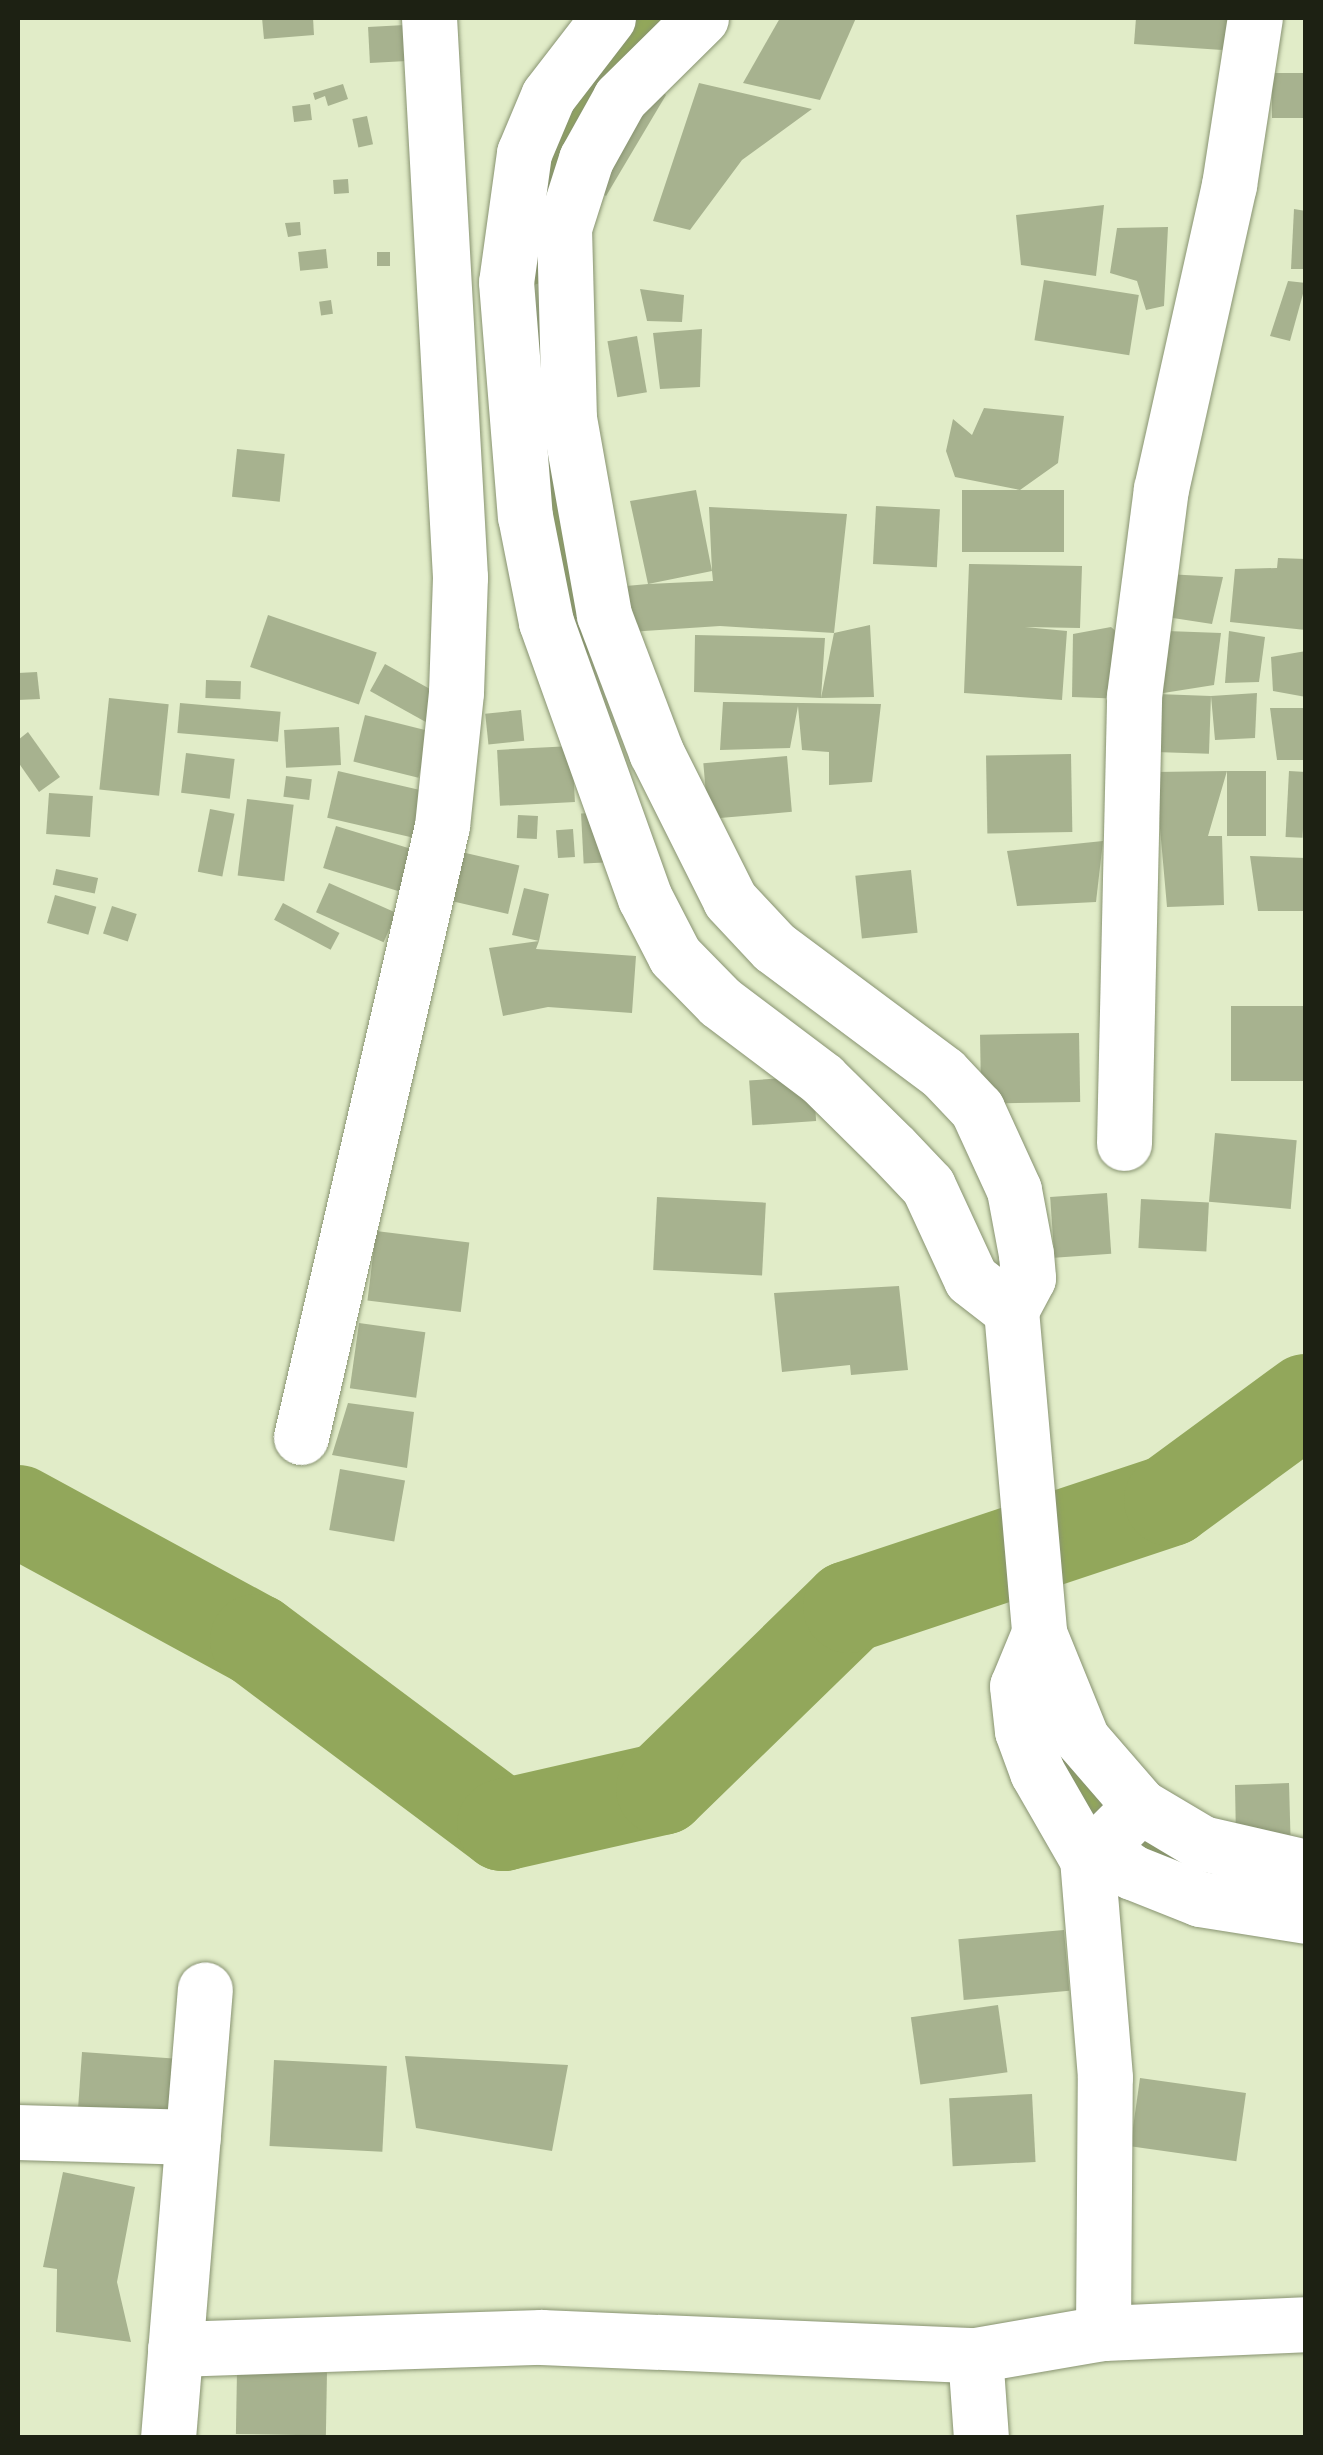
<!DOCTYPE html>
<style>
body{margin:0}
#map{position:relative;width:1323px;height:2455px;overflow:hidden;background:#e1ecc8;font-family:Overpass,sans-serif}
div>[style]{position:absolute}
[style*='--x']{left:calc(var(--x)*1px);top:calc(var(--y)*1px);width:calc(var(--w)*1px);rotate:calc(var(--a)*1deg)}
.canal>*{height:55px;margin:-27.5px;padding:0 27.5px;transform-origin:27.5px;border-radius:27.5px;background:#92a75b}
.river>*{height:92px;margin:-46px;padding:0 46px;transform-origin:46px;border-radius:46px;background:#92a75b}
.building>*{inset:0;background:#a7b28f;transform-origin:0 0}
.roads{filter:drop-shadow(0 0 2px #889371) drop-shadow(0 0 2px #889371)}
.street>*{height:55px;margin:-27.5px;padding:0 27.5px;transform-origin:27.5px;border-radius:27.5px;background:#fff}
span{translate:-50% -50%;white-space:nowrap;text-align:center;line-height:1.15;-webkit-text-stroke:8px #fff;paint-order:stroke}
.frame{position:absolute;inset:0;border:20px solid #1d2113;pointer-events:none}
</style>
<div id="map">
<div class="canal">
<div style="--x:530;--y:257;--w:132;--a:-75.1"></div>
<div style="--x:564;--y:129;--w:134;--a:-56"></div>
<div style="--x:538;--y:392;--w:239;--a:79.9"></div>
<div style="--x:1046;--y:1712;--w:103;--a:62.2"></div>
<div style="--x:1094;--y:1803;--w:82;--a:38.6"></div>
<div style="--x:1158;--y:1854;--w:94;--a:15.4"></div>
</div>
<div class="river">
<div style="--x:18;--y:1511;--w:271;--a:28.5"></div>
<div style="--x:256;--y:1640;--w:309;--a:36.8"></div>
<div style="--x:503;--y:1825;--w:163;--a:-12.8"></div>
<div style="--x:662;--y:1789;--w:261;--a:-44.2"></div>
<div style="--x:849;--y:1607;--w:338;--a:-18.4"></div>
<div style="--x:1170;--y:1500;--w:169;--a:-36.3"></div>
</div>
<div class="building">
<div style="clip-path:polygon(262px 18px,313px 18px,314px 35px,264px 39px)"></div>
<div style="clip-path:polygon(780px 18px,856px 18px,820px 100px,743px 83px)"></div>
<div style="clip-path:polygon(1136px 18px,1239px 18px,1237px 51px,1134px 44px)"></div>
<div style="left:405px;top:25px;width:36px;height:37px;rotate:87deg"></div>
<div style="left:1306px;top:73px;width:45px;height:34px;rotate:90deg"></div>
<div style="clip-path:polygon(648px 78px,666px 95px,606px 196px,594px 187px)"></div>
<div style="clip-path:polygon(699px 83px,812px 109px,742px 160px,690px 230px,653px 221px)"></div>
<div style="clip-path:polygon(343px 84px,348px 99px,328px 106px,325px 96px,315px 100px,313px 93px)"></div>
<div style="left:310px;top:104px;width:16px;height:18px;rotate:83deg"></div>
<div style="left:367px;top:116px;width:29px;height:15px;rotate:78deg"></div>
<div style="left:348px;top:179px;width:14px;height:15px;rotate:86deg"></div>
<div style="clip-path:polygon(1104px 205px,1096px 276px,1021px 265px,1016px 215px)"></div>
<div style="clip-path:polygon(1294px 209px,1306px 211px,1306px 269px,1291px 269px)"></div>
<div style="clip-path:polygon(300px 222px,301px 235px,288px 237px,285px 223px)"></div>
<div style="clip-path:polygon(1168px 227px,1164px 306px,1146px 310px,1137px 281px,1110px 273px,1117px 228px)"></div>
<div style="left:326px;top:249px;width:19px;height:28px;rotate:84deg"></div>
<div style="left:377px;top:252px;width:13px;height:14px"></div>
<div style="left:1044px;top:280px;width:96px;height:61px;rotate:9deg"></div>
<div style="clip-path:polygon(1288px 281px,1306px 283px,1290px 341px,1270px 336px)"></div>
<div style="clip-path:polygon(640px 289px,684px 295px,682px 322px,647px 321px)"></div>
<div style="left:331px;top:300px;width:14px;height:12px;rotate:82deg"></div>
<div style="clip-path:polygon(702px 329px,700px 387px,660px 389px,653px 333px)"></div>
<div style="left:637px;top:336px;width:57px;height:30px;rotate:80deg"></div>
<div style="clip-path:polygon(984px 408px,1064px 416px,1058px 463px,1020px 490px,1064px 490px,1064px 552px,962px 552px,962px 490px,1020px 490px,955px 477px,946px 451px,953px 419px,972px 435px)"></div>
<div style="left:237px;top:449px;width:48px;height:48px;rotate:6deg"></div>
<div style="clip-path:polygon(evenodd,696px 490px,712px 571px,709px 507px,847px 514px,834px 633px,720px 626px,629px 632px,626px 586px,648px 584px,630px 501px,696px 490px,712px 571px,713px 581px,648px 584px,712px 571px)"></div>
<div style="left:876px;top:506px;width:64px;height:58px;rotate:3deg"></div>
<div style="clip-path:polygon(1278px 558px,1306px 559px,1306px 630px,1230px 622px,1235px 569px,1277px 568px)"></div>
<div style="clip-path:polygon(969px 564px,1082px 566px,1080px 628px,1025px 627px,1067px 631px,1062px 700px,964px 693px)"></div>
<div style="clip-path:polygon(1166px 574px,1223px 577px,1212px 624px,1160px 616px)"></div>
<div style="left:268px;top:615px;width:115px;height:55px;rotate:19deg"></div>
<div style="clip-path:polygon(870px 625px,874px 697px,821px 698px,694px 692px,695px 635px,825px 638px,821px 698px,834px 633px)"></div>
<div style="clip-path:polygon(1111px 627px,1132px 645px,1126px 699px,1072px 697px,1073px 634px)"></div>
<div style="clip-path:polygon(1167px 631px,1221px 633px,1214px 685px,1157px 694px)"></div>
<div style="clip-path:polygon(1229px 631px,1265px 637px,1259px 682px,1225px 683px)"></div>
<div style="clip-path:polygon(1306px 651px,1306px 697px,1273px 691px,1271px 657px)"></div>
<div style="left:385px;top:664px;width:72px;height:31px;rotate:29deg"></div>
<div style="clip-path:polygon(37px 672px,40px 699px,18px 700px,18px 673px)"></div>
<div style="left:206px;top:680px;width:35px;height:18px;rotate:2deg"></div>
<div style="clip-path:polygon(1257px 693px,1255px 738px,1215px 740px,1211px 696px)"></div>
<div style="left:1157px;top:694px;width:54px;height:58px;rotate:2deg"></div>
<div style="left:109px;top:698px;width:60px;height:92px;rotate:6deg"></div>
<div style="clip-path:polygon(723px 702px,881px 704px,872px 782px,829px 785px,829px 752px,802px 750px,798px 706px,790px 748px,720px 750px)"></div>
<div style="left:180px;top:703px;width:101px;height:30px;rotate:5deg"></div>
<div style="clip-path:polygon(1270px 708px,1306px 708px,1306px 760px,1277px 760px)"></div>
<div style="left:521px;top:710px;width:31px;height:36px;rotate:84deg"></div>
<div style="left:365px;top:715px;width:67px;height:48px;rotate:14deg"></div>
<div style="left:339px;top:727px;width:38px;height:55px;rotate:87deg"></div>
<div style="clip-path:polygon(28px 732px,60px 777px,39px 792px,18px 762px,18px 740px)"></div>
<div style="left:572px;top:746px;width:56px;height:75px;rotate:87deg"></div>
<div style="left:186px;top:753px;width:49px;height:40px;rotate:7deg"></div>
<div style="left:1071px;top:754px;width:78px;height:85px;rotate:89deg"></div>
<div style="left:787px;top:756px;width:56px;height:84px;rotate:85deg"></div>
<div style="left:338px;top:771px;width:104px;height:48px;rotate:13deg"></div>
<div style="left:1227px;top:771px;width:39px;height:65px"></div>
<div style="clip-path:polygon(1227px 771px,1208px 836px,1222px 836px,1224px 905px,1167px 907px,1155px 772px)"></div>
<div style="left:1289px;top:771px;width:17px;height:66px;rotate:3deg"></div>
<div style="left:286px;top:776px;width:26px;height:21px;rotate:7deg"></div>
<div style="left:49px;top:793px;width:44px;height:41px;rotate:4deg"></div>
<div style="left:247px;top:799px;width:47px;height:77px;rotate:7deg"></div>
<div style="left:210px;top:809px;width:25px;height:64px;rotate:11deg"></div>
<div style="left:612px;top:812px;width:50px;height:31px;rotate:87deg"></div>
<div style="left:518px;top:815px;width:20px;height:23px;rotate:3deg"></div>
<div style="left:336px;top:826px;width:85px;height:44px;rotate:17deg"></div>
<div style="left:573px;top:829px;width:28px;height:17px;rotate:86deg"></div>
<div style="clip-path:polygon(1103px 841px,1096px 902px,1017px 906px,1007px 851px)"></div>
<div style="left:457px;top:851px;width:64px;height:50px;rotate:13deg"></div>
<div style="clip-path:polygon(1250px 856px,1306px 858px,1306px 911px,1258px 911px)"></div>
<div style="left:56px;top:869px;width:43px;height:16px;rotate:12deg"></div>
<div style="left:911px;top:870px;width:63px;height:56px;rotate:84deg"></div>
<div style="left:329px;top:883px;width:74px;height:32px;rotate:24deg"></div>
<div style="clip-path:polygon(524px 888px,549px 894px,539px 941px,536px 949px,636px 956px,632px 1013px,548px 1007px,503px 1016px,489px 948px,539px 941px,512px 935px)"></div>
<div style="left:55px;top:895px;width:43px;height:29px;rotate:16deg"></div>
<div style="left:283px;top:903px;width:64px;height:19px;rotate:28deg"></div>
<div style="left:112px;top:906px;width:26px;height:29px;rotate:18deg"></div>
<div style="left:1306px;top:1006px;width:75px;height:75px;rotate:90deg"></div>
<div style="left:1079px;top:1033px;width:69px;height:99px;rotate:89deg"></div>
<div style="left:813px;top:1076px;width:45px;height:64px;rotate:86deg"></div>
<div style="left:1215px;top:1133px;width:82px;height:69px;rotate:5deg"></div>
<div style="left:1107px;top:1193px;width:61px;height:57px;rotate:86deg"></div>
<div style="left:657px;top:1197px;width:109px;height:73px;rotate:3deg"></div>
<div style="left:1141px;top:1199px;width:68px;height:49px;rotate:3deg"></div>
<div style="left:376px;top:1231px;width:94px;height:70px;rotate:7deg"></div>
<div style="clip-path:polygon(899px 1286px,908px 1370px,851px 1375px,850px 1365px,782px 1372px,774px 1293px)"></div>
<div style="left:359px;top:1323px;width:67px;height:66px;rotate:8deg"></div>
<div style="clip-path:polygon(348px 1403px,414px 1412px,407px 1468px,332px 1455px)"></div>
<div style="left:340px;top:1469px;width:66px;height:62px;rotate:10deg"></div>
<div style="clip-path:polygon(1289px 1783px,1291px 1854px,1236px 1839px,1235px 1785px)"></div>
<div style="left:1064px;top:1930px;width:61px;height:106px;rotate:85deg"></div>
<div style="left:998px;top:2005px;width:68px;height:88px;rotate:82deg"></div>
<div style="left:82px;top:2052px;width:95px;height:57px;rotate:4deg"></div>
<div style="clip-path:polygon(405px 2056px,568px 2065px,552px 2151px,416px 2128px)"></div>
<div style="left:274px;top:2060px;width:113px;height:86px;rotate:3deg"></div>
<div style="left:1140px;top:2078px;width:107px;height:69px;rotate:8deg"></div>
<div style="left:1032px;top:2094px;width:68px;height:83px;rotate:87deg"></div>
<div style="clip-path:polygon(63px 2172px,135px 2187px,117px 2282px,131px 2342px,56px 2332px,57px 2269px,43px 2267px)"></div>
<div style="left:237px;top:2371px;width:90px;height:63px;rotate:1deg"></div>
</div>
<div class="roads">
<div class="street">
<div style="--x:608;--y:18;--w:98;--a:127.6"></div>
<div style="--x:548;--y:96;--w:62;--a:112.8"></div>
<div style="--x:524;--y:153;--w:130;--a:97.9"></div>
<div style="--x:506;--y:282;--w:235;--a:85.4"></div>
<div style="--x:525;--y:516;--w:108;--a:78.8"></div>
<div style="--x:546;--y:622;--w:293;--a:70.3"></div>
<div style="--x:645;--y:898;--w:65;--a:62.7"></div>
<div style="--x:675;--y:956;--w:64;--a:45.6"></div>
<div style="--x:720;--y:1002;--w:128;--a:37"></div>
<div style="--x:822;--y:1079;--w:98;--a:44.6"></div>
<div style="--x:892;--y:1148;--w:52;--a:46.5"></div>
<div style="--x:928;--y:1186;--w:102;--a:65.2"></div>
<div style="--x:971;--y:1279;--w:51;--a:37.8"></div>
<div style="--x:1011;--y:1310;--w:324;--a:85"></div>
<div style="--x:1039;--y:1633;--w:57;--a:112.5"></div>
<div style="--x:1017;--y:1686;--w:45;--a:83.7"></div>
<div style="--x:1022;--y:1731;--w:44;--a:69.9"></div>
<div style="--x:1037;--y:1772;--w:100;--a:60.1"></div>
<div style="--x:701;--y:18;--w:114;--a:135.4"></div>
<div style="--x:620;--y:98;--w:70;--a:119.1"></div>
<div style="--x:586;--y:159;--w:72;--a:107.7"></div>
<div style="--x:564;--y:228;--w:190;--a:88.5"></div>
<div style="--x:569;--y:418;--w:200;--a:79.9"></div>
<div style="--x:604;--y:615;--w:147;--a:69.2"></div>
<div style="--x:656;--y:752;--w:165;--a:63.4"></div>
<div style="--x:730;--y:900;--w:64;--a:46.9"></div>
<div style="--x:774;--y:947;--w:211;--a:36.7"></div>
<div style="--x:943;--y:1073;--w:50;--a:46.6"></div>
<div style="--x:977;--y:1109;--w:89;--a:65.4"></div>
<div style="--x:1014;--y:1190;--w:65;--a:79.4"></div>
<div style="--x:1026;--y:1254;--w:24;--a:85"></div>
<div style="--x:1028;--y:1278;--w:36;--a:118"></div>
<div style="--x:1124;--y:1143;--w:447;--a:-88.7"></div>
<div style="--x:1134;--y:696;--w:209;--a:-82.6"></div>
<div style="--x:1161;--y:489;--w:312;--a:-77.4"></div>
<div style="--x:1229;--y:185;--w:169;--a:-81.2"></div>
<div style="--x:301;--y:1437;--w:627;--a:-77.01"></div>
<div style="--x:442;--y:826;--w:135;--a:-84"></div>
<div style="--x:456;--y:692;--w:115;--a:-88"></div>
<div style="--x:460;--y:577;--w:560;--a:-93.17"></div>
<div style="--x:1039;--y:1633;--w:114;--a:67.9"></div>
<div style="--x:1082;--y:1739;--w:89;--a:49.1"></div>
<div style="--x:1140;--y:1806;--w:72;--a:30.8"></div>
<div style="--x:1202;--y:1843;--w:107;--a:13"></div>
<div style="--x:1098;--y:1848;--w:42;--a:35.2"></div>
<div style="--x:1132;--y:1872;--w:73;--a:21.7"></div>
<div style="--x:1200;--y:1899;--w:107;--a:9.1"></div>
<div style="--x:18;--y:2132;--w:175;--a:1.6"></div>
<div style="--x:1103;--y:2333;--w:203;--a:-2.5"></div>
<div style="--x:175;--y:2349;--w:366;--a:-1.9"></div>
<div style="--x:541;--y:2337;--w:434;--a:2.4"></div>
<div style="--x:168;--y:2438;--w:450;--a:-85.3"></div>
<div style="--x:981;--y:2438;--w:83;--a:-94.1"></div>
<div style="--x:975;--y:2355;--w:130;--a:-9.8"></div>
<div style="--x:1103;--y:2333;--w:256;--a:-89.6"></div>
<div style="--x:1105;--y:2077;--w:219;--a:-94.7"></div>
<div style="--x:1087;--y:1859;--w:75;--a:-45"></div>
</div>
</div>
<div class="frame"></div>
</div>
